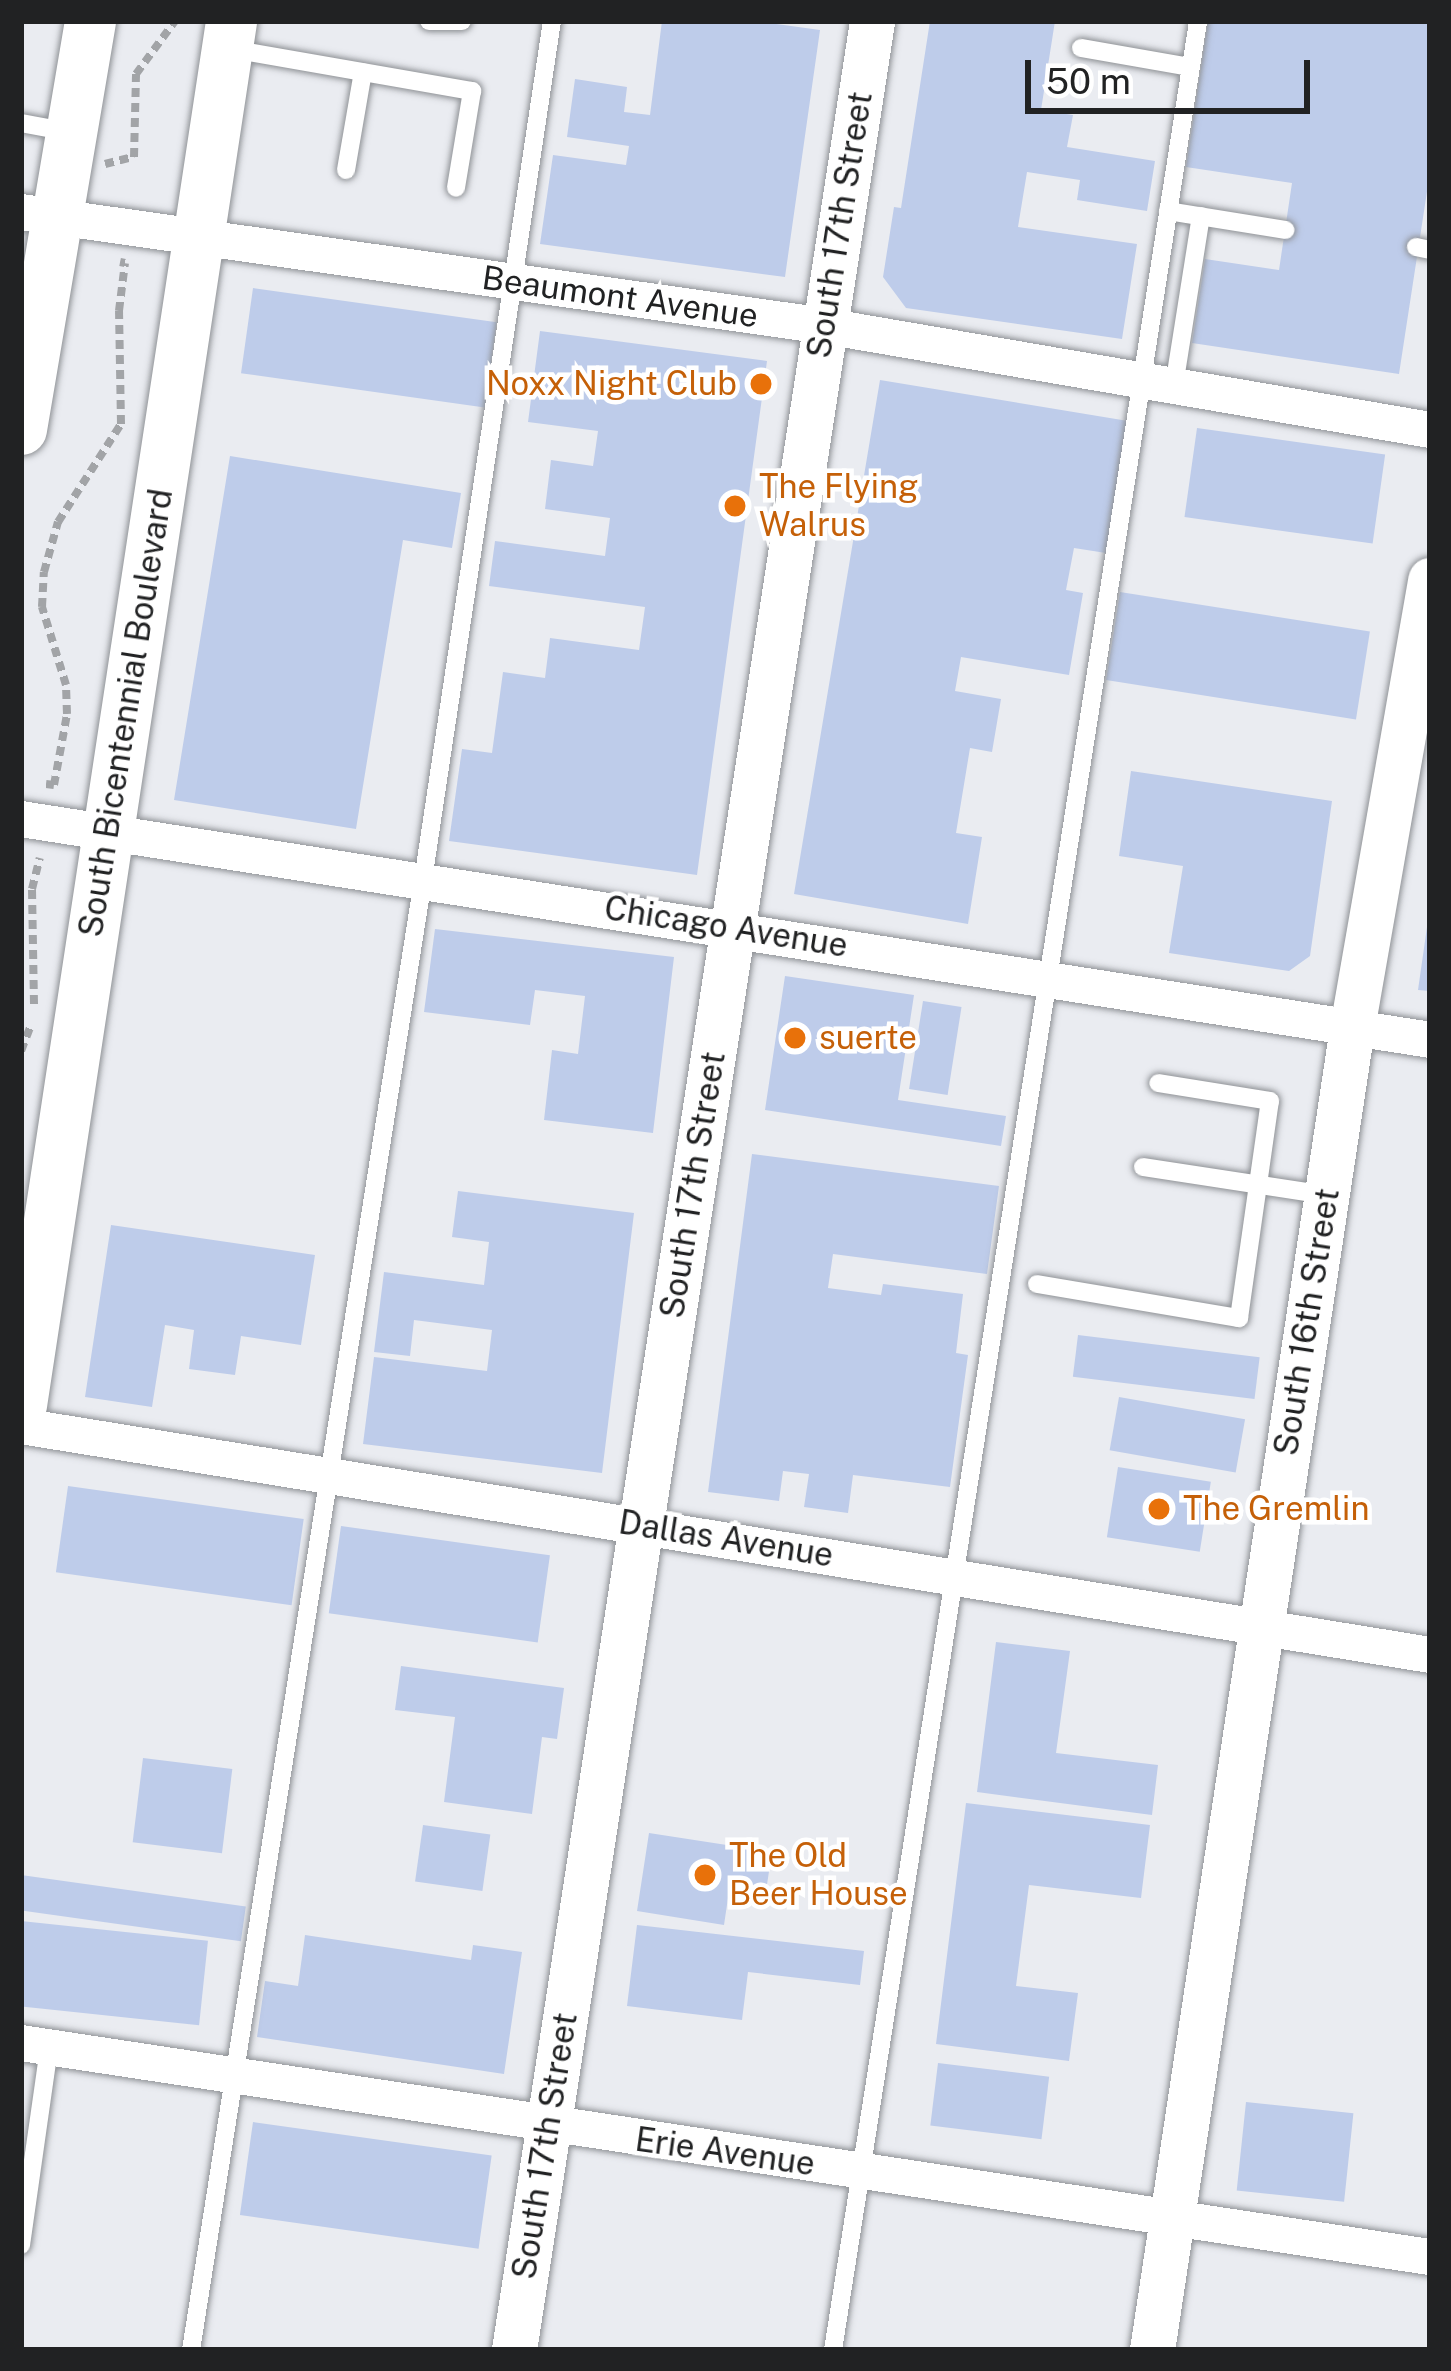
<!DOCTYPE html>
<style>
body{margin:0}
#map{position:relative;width:1451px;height:2371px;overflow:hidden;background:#eaecf1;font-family:"Public Sans",sans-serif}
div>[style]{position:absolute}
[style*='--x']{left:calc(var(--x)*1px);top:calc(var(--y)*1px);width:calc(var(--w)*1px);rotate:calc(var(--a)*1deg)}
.building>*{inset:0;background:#beccea;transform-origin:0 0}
.path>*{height:8px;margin-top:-4px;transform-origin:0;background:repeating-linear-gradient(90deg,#a2a4a7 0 9px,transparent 0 15px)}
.roads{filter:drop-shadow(0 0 3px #8f9296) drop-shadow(0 0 3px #8f9296)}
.service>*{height:18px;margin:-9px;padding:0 9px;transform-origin:9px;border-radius:9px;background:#fff}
.minor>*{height:36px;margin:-18px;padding:0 18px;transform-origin:18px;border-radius:18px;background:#fff}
.tertiary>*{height:45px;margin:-22.5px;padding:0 22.5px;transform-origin:22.5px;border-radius:22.5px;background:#fff}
.secondary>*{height:51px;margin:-25.5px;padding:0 25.5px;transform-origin:25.5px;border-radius:25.5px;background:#fff}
.dots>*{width:33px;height:33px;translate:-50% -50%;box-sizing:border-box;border:6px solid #fff;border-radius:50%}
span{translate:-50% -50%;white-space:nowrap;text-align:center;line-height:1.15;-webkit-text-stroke:9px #fff;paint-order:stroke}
.street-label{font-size:33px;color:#212223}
.food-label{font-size:33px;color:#c56008}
.right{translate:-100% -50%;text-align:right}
.left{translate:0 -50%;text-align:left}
.frame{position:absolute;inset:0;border:24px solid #212223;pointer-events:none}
.scale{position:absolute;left:1025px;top:60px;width:285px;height:54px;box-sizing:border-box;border:6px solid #212223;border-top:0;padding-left:15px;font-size:36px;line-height:42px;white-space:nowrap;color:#212223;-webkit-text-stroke:9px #fff;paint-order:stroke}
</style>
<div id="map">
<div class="building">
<div style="clip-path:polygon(662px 21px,755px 21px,820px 30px,785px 277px,540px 244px,553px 155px,626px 165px,629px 146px,567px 137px,575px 79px,627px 87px,624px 112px,650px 115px)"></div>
<div style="clip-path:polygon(930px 21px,1055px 21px,1041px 110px,1073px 115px,1067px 147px,1155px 161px,1147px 211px,1077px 200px,1080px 180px,1027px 172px,1018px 227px,1137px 244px,1122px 339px,906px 308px,883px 277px,894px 207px,901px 208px)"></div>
<div style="clip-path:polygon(1208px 21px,1430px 21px,1430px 172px,1399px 374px,1192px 343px,1205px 259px,1279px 270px,1292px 183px,1186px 167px)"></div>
<div style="left:253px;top:288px;width:246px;height:86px;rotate:8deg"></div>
<div style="clip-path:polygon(540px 331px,767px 361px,697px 875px,449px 841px,462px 749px,492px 753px,503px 672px,545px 678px,550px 638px,639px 650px,645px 607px,489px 586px,495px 541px,605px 556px,610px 518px,545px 509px,551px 460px,593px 466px,598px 431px,528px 422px)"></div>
<div style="clip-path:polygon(880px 380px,1128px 421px,1106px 553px,1074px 548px,1066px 590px,1083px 593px,1069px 675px,961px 657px,955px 691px,1001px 699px,992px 752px,970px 748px,956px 833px,982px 837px,968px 924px,794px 894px)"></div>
<div style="left:1197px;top:428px;width:190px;height:90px;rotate:8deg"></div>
<div style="clip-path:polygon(230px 456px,461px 493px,452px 548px,403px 540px,356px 829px,174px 800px)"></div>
<div style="left:1120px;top:592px;width:253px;height:89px;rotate:9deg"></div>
<div style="clip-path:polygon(1131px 771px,1332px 801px,1310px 956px,1289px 971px,1169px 953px,1183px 866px,1119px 856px)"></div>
<div style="clip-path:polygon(1427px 927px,1430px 927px,1430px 991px,1418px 990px)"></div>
<div style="clip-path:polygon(435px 929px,674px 957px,653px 1133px,544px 1120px,552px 1050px,578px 1054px,585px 996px,535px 990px,530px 1025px,424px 1012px)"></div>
<div style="clip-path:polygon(785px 976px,914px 995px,898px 1100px,1006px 1116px,1001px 1146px,765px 1110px)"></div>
<div style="left:923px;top:1001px;width:39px;height:89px;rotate:9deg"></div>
<div style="clip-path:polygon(752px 1154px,999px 1186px,987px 1274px,833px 1254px,828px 1288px,881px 1295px,883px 1284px,963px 1294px,956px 1353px,968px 1355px,950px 1487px,853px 1475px,848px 1513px,804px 1507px,809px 1474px,783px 1471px,779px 1501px,708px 1492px)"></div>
<div style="clip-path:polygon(458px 1191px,634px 1213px,602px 1473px,363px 1444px,374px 1357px,487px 1371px,492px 1330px,414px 1320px,410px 1356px,374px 1352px,384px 1272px,484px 1285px,489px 1242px,452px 1237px)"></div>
<div style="clip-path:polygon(111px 1225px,315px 1255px,301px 1345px,241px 1336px,235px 1375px,189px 1369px,194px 1330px,165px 1325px,152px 1407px,85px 1397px)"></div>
<div style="left:1078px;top:1335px;width:183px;height:42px;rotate:7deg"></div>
<div style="left:1119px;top:1397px;width:128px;height:54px;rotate:10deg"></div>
<div style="left:1118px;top:1467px;width:94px;height:71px;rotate:9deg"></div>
<div style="left:68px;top:1486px;width:238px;height:87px;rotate:8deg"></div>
<div style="left:341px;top:1526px;width:211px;height:88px;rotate:8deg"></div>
<div style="clip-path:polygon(996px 1642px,1070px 1651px,1056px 1753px,1158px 1765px,1152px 1815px,977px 1792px)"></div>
<div style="clip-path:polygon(401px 1666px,564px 1688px,557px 1739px,542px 1737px,532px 1814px,444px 1802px,455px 1717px,395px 1710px)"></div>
<div style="left:143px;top:1758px;width:90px;height:85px;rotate:7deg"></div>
<div style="clip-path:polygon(966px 1803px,1150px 1825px,1141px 1898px,1029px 1885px,1016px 1986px,1078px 1993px,1069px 2061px,936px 2044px)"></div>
<div style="left:423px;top:1825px;width:68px;height:57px;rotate:8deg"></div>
<div style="clip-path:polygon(649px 1833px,772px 1852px,764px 1904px,728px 1898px,724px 1925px,637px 1911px)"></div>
<div style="left:21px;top:1875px;width:227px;height:35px;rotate:8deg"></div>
<div style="left:21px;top:1921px;width:188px;height:85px;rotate:6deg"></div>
<div style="clip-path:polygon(637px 1925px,864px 1951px,860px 1985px,748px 1972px,742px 2020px,627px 2006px)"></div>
<div style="clip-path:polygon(305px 1935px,471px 1960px,473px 1945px,522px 1952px,504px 2074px,257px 2037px,265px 1981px,298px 1986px)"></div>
<div style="left:938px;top:2063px;width:112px;height:63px;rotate:7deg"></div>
<div style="left:1246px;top:2102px;width:108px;height:89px;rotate:6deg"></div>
<div style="left:253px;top:2122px;width:241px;height:94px;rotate:8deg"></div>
</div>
<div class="path">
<div style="--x:105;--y:164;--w:30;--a:-14"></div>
<div style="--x:134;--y:157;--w:83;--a:-88.6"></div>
<div style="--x:136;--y:74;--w:66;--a:-53.7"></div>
<div style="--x:46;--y:784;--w:8;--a:7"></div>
<div style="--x:54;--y:785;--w:72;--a:-79.6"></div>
<div style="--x:67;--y:714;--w:29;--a:-92"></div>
<div style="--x:66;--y:685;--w:82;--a:-107.1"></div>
<div style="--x:42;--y:607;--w:35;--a:-87"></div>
<div style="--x:44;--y:572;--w:52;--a:-74.4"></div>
<div style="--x:58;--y:522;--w:117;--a:-57.3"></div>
<div style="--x:121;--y:424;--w:113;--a:-91"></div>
<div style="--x:119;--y:311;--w:48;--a:-82.9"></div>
<div style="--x:125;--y:263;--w:5;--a:-169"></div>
<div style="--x:34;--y:1004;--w:115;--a:-91"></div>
<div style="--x:32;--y:889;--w:32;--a:-76"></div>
<div style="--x:21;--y:1051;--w:28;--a:-69"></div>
</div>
<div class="roads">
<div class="service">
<div style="--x:429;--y:21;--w:33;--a:0"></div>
<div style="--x:1081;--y:48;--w:111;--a:9.9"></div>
<div style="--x:231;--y:49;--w:245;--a:9.9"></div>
<div style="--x:472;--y:91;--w:98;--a:99.4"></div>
<div style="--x:21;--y:123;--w:49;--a:10.6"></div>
<div style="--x:346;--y:170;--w:99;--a:-80.2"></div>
<div style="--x:1168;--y:211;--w:119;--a:9.2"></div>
<div style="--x:1416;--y:247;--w:14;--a:12"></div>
<div style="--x:1174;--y:386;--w:172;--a:-81"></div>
<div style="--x:1143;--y:1167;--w:186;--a:8.7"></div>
<div style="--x:1037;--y:1284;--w:205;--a:9.6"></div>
<div style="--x:1239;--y:1318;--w:219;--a:-81.9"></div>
<div style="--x:1270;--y:1101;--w:113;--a:-170.9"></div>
<div style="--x:21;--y:2245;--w:199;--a:-81.9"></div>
<div style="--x:191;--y:2350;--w:1488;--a:-81.03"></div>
<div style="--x:423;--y:880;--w:869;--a:-81.46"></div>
<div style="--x:833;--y:2350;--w:2357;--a:-81.09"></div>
</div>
<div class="minor">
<div style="--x:21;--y:212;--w:812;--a:8.07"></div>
<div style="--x:825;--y:326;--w:614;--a:9.75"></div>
<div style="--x:21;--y:819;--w:1426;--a:8.91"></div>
<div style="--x:21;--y:1426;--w:1427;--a:9.23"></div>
<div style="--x:21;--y:2043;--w:1425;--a:8.64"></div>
</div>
<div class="tertiary">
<div style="--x:514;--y:2350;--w:2356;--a:-81.26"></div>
<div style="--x:1152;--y:2350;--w:1337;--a:-81.4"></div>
<div style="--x:1352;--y:1028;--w:455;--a:-80.1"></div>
</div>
<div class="secondary">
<div style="--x:21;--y:429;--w:414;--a:-80.4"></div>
<div style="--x:21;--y:1405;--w:1400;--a:-81.37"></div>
</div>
</div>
<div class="dots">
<div style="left:761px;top:384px;background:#e8710a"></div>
<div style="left:735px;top:506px;background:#e8710a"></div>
<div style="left:795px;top:1038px;background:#e8710a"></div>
<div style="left:1159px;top:1509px;background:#e8710a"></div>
<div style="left:705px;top:1875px;background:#e8710a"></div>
</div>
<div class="street-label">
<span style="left:840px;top:225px;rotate:-81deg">South 17th Street</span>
<span style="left:620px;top:297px;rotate:8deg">Beaumont Avenue</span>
<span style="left:126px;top:713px;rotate:-81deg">South Bicentennial Boulevard</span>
<span style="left:726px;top:927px;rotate:9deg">Chicago Avenue</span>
<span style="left:693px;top:1185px;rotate:-81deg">South 17th Street</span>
<span style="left:1307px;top:1322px;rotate:-81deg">South 16th Street</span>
<span style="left:726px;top:1539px;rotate:9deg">Dallas Avenue</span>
<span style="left:545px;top:2146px;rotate:-81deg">South 17th Street</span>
<span style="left:725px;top:2152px;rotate:8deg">Erie Avenue</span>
</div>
<div class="food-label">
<span class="right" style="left:737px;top:384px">Noxx Night Club</span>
<span class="left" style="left:759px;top:506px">The Flying<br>Walrus</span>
<span class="left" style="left:819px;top:1038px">suerte</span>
<span class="left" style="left:1183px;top:1509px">The Gremlin</span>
<span class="left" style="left:729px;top:1875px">The Old<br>Beer House</span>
</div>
<div class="frame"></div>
<div class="scale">50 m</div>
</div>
